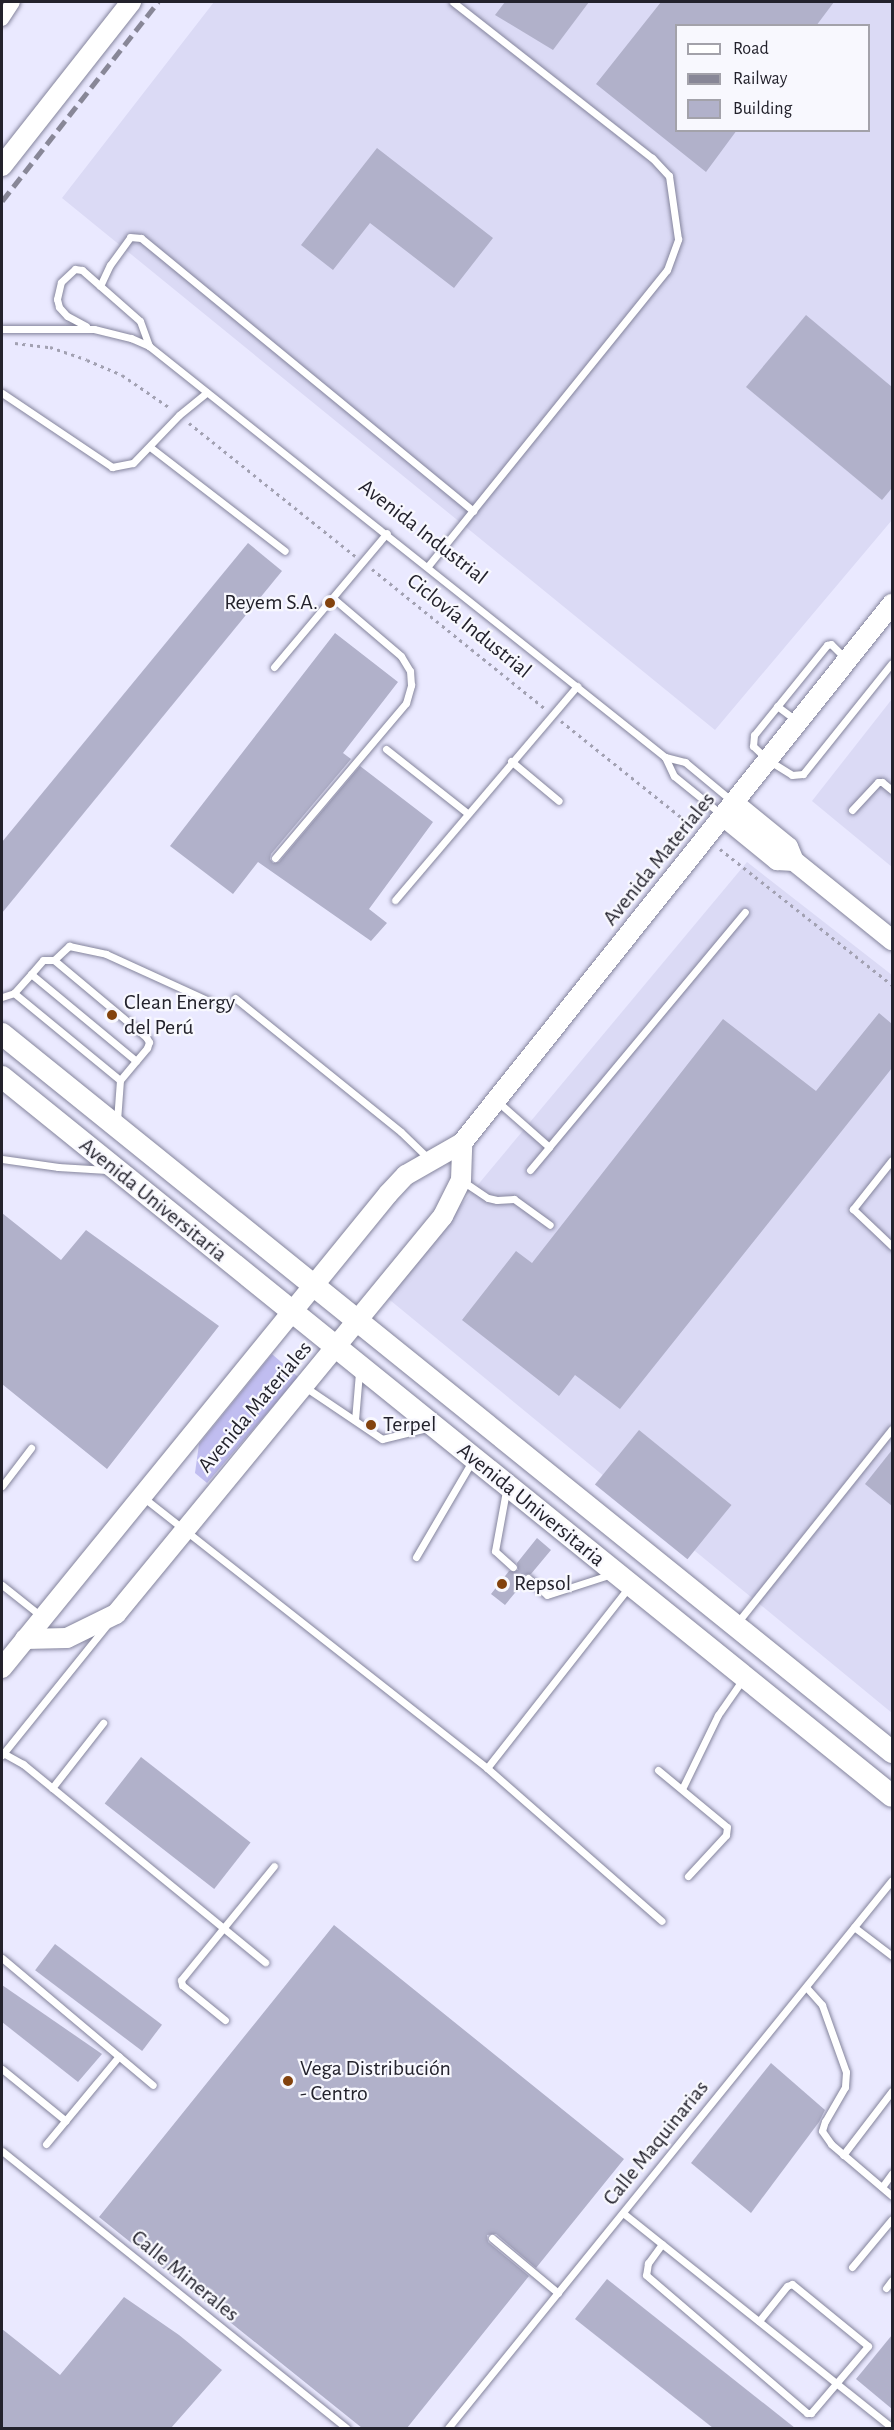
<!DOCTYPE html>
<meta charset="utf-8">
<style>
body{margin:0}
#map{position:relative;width:894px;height:2430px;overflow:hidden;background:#eae9ff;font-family:"Alegreya Sans",sans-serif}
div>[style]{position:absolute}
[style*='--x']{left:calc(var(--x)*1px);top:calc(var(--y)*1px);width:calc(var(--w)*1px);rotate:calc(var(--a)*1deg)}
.built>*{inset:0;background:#dbdaf5}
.green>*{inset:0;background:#c0bdf0}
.building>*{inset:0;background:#b1b1ca;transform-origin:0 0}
.path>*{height:3px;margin-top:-1.5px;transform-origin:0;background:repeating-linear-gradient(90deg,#a2a1b2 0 3px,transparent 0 7.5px)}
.roads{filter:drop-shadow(0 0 2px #84849c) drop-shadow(0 0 2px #84849c)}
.lane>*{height:7px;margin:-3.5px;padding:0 3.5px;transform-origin:3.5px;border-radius:3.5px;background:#fff}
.street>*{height:14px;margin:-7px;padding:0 7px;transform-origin:7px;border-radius:7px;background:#fff}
.secondary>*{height:20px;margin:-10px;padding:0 10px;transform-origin:10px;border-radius:10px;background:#fff}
.primary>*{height:22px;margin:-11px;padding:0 11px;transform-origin:11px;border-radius:11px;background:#fff}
.rail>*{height:4.5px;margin-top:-2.25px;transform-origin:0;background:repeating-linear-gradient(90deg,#888797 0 12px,transparent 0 18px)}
.dots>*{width:16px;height:16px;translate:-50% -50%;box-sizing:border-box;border:3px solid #f8f8fe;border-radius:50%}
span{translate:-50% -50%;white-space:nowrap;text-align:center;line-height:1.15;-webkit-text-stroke:4.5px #f8f8fe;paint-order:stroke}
.street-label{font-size:22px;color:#23222c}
.poi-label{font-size:22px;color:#23222c}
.right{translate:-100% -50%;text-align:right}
.left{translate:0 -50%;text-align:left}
.frame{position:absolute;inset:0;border:3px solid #23222c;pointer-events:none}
.legend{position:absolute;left:675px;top:24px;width:195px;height:108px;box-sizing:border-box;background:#f8f8fe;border:2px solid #a3a2aa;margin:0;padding:8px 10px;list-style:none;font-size:18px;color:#23222c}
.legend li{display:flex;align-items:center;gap:12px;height:30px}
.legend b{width:30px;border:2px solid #a3a2aa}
</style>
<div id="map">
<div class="built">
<div style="clip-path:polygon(evenodd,214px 2px,892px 2px,892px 520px,715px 730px,62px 198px,214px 2px,676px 26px,868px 26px,868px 130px,676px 130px,676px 26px)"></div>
<div style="clip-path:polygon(892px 699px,892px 867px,812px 801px)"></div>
<div style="clip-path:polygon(747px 862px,892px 975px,892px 1713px,385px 1296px)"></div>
</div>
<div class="green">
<div style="clip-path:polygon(272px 1354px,298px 1377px,207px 1483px,195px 1473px,199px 1444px)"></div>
</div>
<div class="building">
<div style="clip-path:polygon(505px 2px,589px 2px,553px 50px,495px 15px)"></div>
<div style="clip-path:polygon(661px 2px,834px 2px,816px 26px,676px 26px,676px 130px,737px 130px,706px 172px,596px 84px)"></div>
<div style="clip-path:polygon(377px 148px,493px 238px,454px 288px,370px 223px,333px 270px,301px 245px)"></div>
<div style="clip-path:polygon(806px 315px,892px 387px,892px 488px,882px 500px,746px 387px)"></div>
<div style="clip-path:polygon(248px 543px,282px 571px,2px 913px,2px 842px)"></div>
<div style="clip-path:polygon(335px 633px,398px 682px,343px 753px,351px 759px,271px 854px,270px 859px,273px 863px,279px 862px,360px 766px,433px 822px,369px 909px,387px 923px,371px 941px,258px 862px,233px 894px,170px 846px)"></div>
<div style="clip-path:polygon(879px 1013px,892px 1024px,892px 1068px,620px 1409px,575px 1375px,559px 1396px,462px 1320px,516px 1251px,532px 1263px,723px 1019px,816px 1091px)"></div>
<div style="clip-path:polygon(2px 1213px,61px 1260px,86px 1230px,219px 1326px,107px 1469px,2px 1384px)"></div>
<div style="left:639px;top:1430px;width:119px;height:70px;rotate:39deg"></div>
<div style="clip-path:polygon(892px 1450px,892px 1506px,865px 1484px)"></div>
<div style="clip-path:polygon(537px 1538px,551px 1550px,531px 1574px,523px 1575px,524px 1582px,505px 1605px,491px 1594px,509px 1571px,518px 1570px,517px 1563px)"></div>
<div style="left:141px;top:1757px;width:139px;height:59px;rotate:38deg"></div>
<div style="clip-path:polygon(334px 1925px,624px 2159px,536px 2268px,496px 2234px,487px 2235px,488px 2242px,529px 2276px,407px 2428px,362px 2428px,99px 2217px)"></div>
<div style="left:55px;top:1944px;width:134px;height:33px;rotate:37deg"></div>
<div style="clip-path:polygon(2px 1985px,102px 2054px,78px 2082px,2px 2022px)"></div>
<div style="clip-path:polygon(771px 2063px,825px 2110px,819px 2122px,751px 2213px,691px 2163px)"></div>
<div style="clip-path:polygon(607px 2279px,795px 2428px,713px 2428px,575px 2319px)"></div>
<div style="clip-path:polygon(124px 2297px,179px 2335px,222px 2370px,171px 2428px,2px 2428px,2px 2329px,60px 2375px)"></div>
<div style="clip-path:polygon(892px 2335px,892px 2409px,856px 2379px)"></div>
</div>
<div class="path">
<div style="--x:15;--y:343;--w:35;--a:7"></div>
<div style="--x:50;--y:347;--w:39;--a:19"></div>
<div style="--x:87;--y:360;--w:38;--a:23"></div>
<div style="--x:122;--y:375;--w:58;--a:34.5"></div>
<div style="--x:189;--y:423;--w:213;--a:38.7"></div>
<div style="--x:372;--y:569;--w:221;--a:38.9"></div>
<div style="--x:561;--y:721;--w:168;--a:38.7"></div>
<div style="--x:720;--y:849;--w:219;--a:38.3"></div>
</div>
<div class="roads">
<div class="lane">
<div style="--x:100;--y:286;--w:23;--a:-65"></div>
<div style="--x:110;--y:265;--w:34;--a:-54"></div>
<div style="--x:130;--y:237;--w:11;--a:5"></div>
<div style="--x:141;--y:238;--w:430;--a:39.4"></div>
<div style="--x:86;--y:326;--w:21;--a:-152"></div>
<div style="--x:67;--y:316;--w:12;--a:-132"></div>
<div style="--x:59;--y:307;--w:8;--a:-104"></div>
<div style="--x:57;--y:299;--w:17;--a:-77"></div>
<div style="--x:61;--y:282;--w:19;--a:-43"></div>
<div style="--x:75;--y:269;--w:7;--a:8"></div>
<div style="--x:82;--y:270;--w:77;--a:41.3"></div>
<div style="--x:140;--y:321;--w:27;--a:70"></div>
<div style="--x:2;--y:329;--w:92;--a:0"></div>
<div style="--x:94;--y:329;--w:38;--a:14"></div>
<div style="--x:131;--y:338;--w:20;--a:24"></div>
<div style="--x:149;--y:346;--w:660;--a:38.54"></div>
<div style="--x:665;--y:757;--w:21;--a:14"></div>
<div style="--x:685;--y:762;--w:61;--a:39.7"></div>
<div style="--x:2;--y:393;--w:133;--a:33.9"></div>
<div style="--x:112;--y:467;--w:21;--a:-11"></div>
<div style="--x:133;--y:463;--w:66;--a:-46.2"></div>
<div style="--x:179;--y:415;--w:36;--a:-39"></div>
<div style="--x:150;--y:447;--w:170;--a:37.6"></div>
<div style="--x:428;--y:566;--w:380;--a:-51.1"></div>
<div style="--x:667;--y:270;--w:33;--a:-70"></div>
<div style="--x:678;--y:239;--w:64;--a:-98.1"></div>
<div style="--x:669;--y:176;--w:25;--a:-133"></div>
<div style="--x:652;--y:158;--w:253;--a:-141.9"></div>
<div style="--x:846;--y:659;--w:21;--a:-135"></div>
<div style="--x:831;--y:644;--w:4;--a:166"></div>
<div style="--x:827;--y:645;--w:116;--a:129"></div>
<div style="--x:754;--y:735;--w:11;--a:95"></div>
<div style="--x:753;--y:746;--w:21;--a:43"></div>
<div style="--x:768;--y:760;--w:28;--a:32"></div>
<div style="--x:792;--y:775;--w:11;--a:-5"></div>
<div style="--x:803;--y:774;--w:142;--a:-51.3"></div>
<div style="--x:274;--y:667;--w:175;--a:-49.9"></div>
<div style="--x:777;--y:706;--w:25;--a:37"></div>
<div style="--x:386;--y:749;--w:103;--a:38.3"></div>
<div style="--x:665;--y:757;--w:21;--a:65"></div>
<div style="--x:674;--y:776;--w:60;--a:39"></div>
<div style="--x:511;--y:761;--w:62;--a:39.8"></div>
<div style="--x:852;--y:810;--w:38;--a:-47"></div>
<div style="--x:878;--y:782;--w:4;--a:0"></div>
<div style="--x:882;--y:782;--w:13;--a:39"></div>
<div style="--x:275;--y:858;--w:203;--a:-49.8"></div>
<div style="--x:406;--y:703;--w:19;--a:-74"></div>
<div style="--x:411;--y:685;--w:14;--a:-94"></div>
<div style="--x:410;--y:671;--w:17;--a:-121"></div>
<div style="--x:401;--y:656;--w:88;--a:-139.6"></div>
<div style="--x:395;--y:900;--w:281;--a:-49.6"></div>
<div style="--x:54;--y:960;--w:21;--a:-43"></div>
<div style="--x:69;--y:946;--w:38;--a:12"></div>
<div style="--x:106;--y:954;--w:113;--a:24.5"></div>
<div style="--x:31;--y:974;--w:18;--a:-49"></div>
<div style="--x:43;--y:960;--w:11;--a:0"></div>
<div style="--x:54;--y:960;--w:120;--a:39.9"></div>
<div style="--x:146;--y:1037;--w:6;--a:59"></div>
<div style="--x:149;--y:1042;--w:6;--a:108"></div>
<div style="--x:147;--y:1048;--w:17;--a:130"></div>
<div style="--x:14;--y:993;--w:25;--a:-48"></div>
<div style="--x:31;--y:974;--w:136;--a:39.6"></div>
<div style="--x:136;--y:1061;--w:25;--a:130"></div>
<div style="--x:2;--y:997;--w:13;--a:-18"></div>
<div style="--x:14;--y:993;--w:137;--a:39.4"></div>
<div style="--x:120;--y:1080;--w:41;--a:94.2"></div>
<div style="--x:235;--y:998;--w:213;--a:38.9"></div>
<div style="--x:401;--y:1132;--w:40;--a:44"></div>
<div style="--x:498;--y:1102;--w:68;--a:41.4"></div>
<div style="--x:549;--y:1147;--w:306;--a:-50.2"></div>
<div style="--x:2;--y:1159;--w:57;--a:8.1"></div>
<div style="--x:58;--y:1167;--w:49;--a:3.5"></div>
<div style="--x:892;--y:1160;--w:63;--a:128.5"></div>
<div style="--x:853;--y:1209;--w:54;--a:43.5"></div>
<div style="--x:530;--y:1170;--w:30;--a:-50"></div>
<div style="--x:461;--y:1180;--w:32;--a:34"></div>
<div style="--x:488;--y:1198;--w:9;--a:13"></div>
<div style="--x:497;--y:1200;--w:17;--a:-3"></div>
<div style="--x:514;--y:1199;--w:44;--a:35.8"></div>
<div style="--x:305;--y:1387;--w:93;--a:34"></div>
<div style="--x:382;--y:1439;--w:46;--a:-13.7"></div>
<div style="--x:355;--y:1420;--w:48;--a:-85.2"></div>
<div style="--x:2;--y:1486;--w:48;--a:-52.7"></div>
<div style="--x:506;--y:1491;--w:61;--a:100.4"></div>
<div style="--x:495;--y:1551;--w:24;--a:42"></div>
<div style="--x:144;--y:1498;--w:437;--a:38.2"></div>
<div style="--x:487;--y:1768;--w:232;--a:41.2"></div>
<div style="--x:416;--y:1557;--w:111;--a:-59.7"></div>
<div style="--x:528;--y:1578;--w:25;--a:42"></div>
<div style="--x:547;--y:1595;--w:65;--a:-17.9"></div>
<div style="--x:2;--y:1585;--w:50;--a:38.5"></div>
<div style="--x:737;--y:1623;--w:248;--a:-51.4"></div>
<div style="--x:3;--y:1753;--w:23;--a:29"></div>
<div style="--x:23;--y:1764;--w:313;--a:39.3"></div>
<div style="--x:2;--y:1755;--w:166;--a:-51.1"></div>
<div style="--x:487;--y:1768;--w:230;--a:-51.9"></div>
<div style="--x:658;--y:1770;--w:89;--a:39.6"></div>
<div style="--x:727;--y:1827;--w:8;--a:97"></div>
<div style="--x:726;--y:1835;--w:56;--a:132.8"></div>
<div style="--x:52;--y:1788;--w:83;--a:-51.9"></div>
<div style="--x:682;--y:1789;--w:82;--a:-64.1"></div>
<div style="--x:718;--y:1715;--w:44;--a:-55.2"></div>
<div style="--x:854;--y:1927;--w:48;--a:37.3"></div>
<div style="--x:2;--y:1958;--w:197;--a:40.1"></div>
<div style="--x:806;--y:1987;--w:24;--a:48"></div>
<div style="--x:822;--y:2005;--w:71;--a:70.3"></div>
<div style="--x:846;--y:2072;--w:15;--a:94"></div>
<div style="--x:845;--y:2087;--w:39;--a:120"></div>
<div style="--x:825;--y:2121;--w:10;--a:107"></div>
<div style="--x:822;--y:2131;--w:16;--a:55"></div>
<div style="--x:831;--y:2144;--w:80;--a:40.4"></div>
<div style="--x:225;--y:2020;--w:55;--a:-140.9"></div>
<div style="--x:182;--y:1985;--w:5;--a:-101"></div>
<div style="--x:181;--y:1980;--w:147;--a:-50.8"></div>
<div style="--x:2;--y:2069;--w:82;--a:39.1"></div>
<div style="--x:46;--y:2144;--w:114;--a:-50.3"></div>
<div style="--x:2;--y:2151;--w:442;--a:38.8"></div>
<div style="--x:843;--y:2155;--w:81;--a:-52.6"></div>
<div style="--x:882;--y:2187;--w:17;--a:-54"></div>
<div style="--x:623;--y:2213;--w:344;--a:38.6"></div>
<div style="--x:492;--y:2238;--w:86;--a:39.8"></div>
<div style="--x:662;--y:2244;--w:24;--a:126"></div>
<div style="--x:648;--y:2263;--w:12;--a:99"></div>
<div style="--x:646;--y:2275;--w:212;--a:40.6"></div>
<div style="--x:807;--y:2413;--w:4;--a:0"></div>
<div style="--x:811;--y:2413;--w:88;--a:-49.6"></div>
<div style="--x:868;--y:2346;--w:98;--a:-140.8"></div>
<div style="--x:792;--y:2284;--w:5;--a:158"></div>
<div style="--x:787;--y:2286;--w:45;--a:128.7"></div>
<div style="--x:852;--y:2267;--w:62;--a:-50.2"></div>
<div style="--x:886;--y:2288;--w:10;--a:-53"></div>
<div style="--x:448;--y:2428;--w:705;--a:-50.98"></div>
</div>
<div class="street">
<div style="--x:2;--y:19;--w:20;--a:-57"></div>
</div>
<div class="secondary">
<div style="--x:2;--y:166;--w:209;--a:-51.8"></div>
<div style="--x:734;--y:803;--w:70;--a:39.2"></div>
<div style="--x:788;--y:847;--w:15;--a:67"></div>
<div style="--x:794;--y:861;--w:126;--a:38.9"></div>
<div style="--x:723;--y:816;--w:70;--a:39.2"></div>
<div style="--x:777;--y:860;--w:17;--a:3"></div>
<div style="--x:25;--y:1639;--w:42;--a:-1.4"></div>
<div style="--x:67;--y:1638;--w:55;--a:-26.1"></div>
<div style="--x:116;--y:1614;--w:515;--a:-50.59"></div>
<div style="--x:443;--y:1216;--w:40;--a:-63.4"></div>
<div style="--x:461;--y:1180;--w:37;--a:-88"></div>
<div style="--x:2;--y:1668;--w:611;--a:-50.84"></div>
<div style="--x:388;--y:1194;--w:26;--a:-47"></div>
<div style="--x:406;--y:1175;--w:64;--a:-29.7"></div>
<div style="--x:462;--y:1143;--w:690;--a:-51.42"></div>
</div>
<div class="primary">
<div style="--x:2;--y:1034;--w:1144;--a:38.89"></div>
<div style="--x:2;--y:1077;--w:1144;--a:38.93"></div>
</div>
</div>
<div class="rail">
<div style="--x:2;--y:201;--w:253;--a:-51.9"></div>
</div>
<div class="dots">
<div style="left:330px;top:603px;background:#83420d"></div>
<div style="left:112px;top:1015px;background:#83420d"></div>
<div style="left:371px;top:1425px;background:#83420d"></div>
<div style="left:502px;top:1584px;background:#83420d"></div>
<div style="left:288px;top:2081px;background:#83420d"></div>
</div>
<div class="street-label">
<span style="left:423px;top:532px;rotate:38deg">Avenida Industrial</span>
<span style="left:469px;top:626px;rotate:39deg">Ciclovía Industrial</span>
<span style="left:659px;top:859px;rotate:-51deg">Avenida Materiales</span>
<span style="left:153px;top:1200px;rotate:39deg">Avenida Universitaria</span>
<span style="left:255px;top:1407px;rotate:-50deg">Avenida Materiales</span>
<span style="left:531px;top:1505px;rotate:39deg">Avenida Universitaria</span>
<span style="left:656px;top:2143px;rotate:-51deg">Calle Maquinarias</span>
<span style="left:185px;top:2276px;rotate:39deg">Calle Minerales</span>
</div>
<div class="poi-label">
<span class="right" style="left:318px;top:603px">Reyem S.A.</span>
<span class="left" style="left:124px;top:1015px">Clean Energy<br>del Perú</span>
<span class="left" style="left:383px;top:1425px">Terpel</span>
<span class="left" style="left:514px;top:1584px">Repsol</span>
<span class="left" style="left:300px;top:2081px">Vega Distribución<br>- Centro</span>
</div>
<div class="frame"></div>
<ul class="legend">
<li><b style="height:8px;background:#fff"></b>Road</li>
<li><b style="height:8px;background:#888797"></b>Railway</li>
<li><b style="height:16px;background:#b1b1ca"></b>Building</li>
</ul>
</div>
